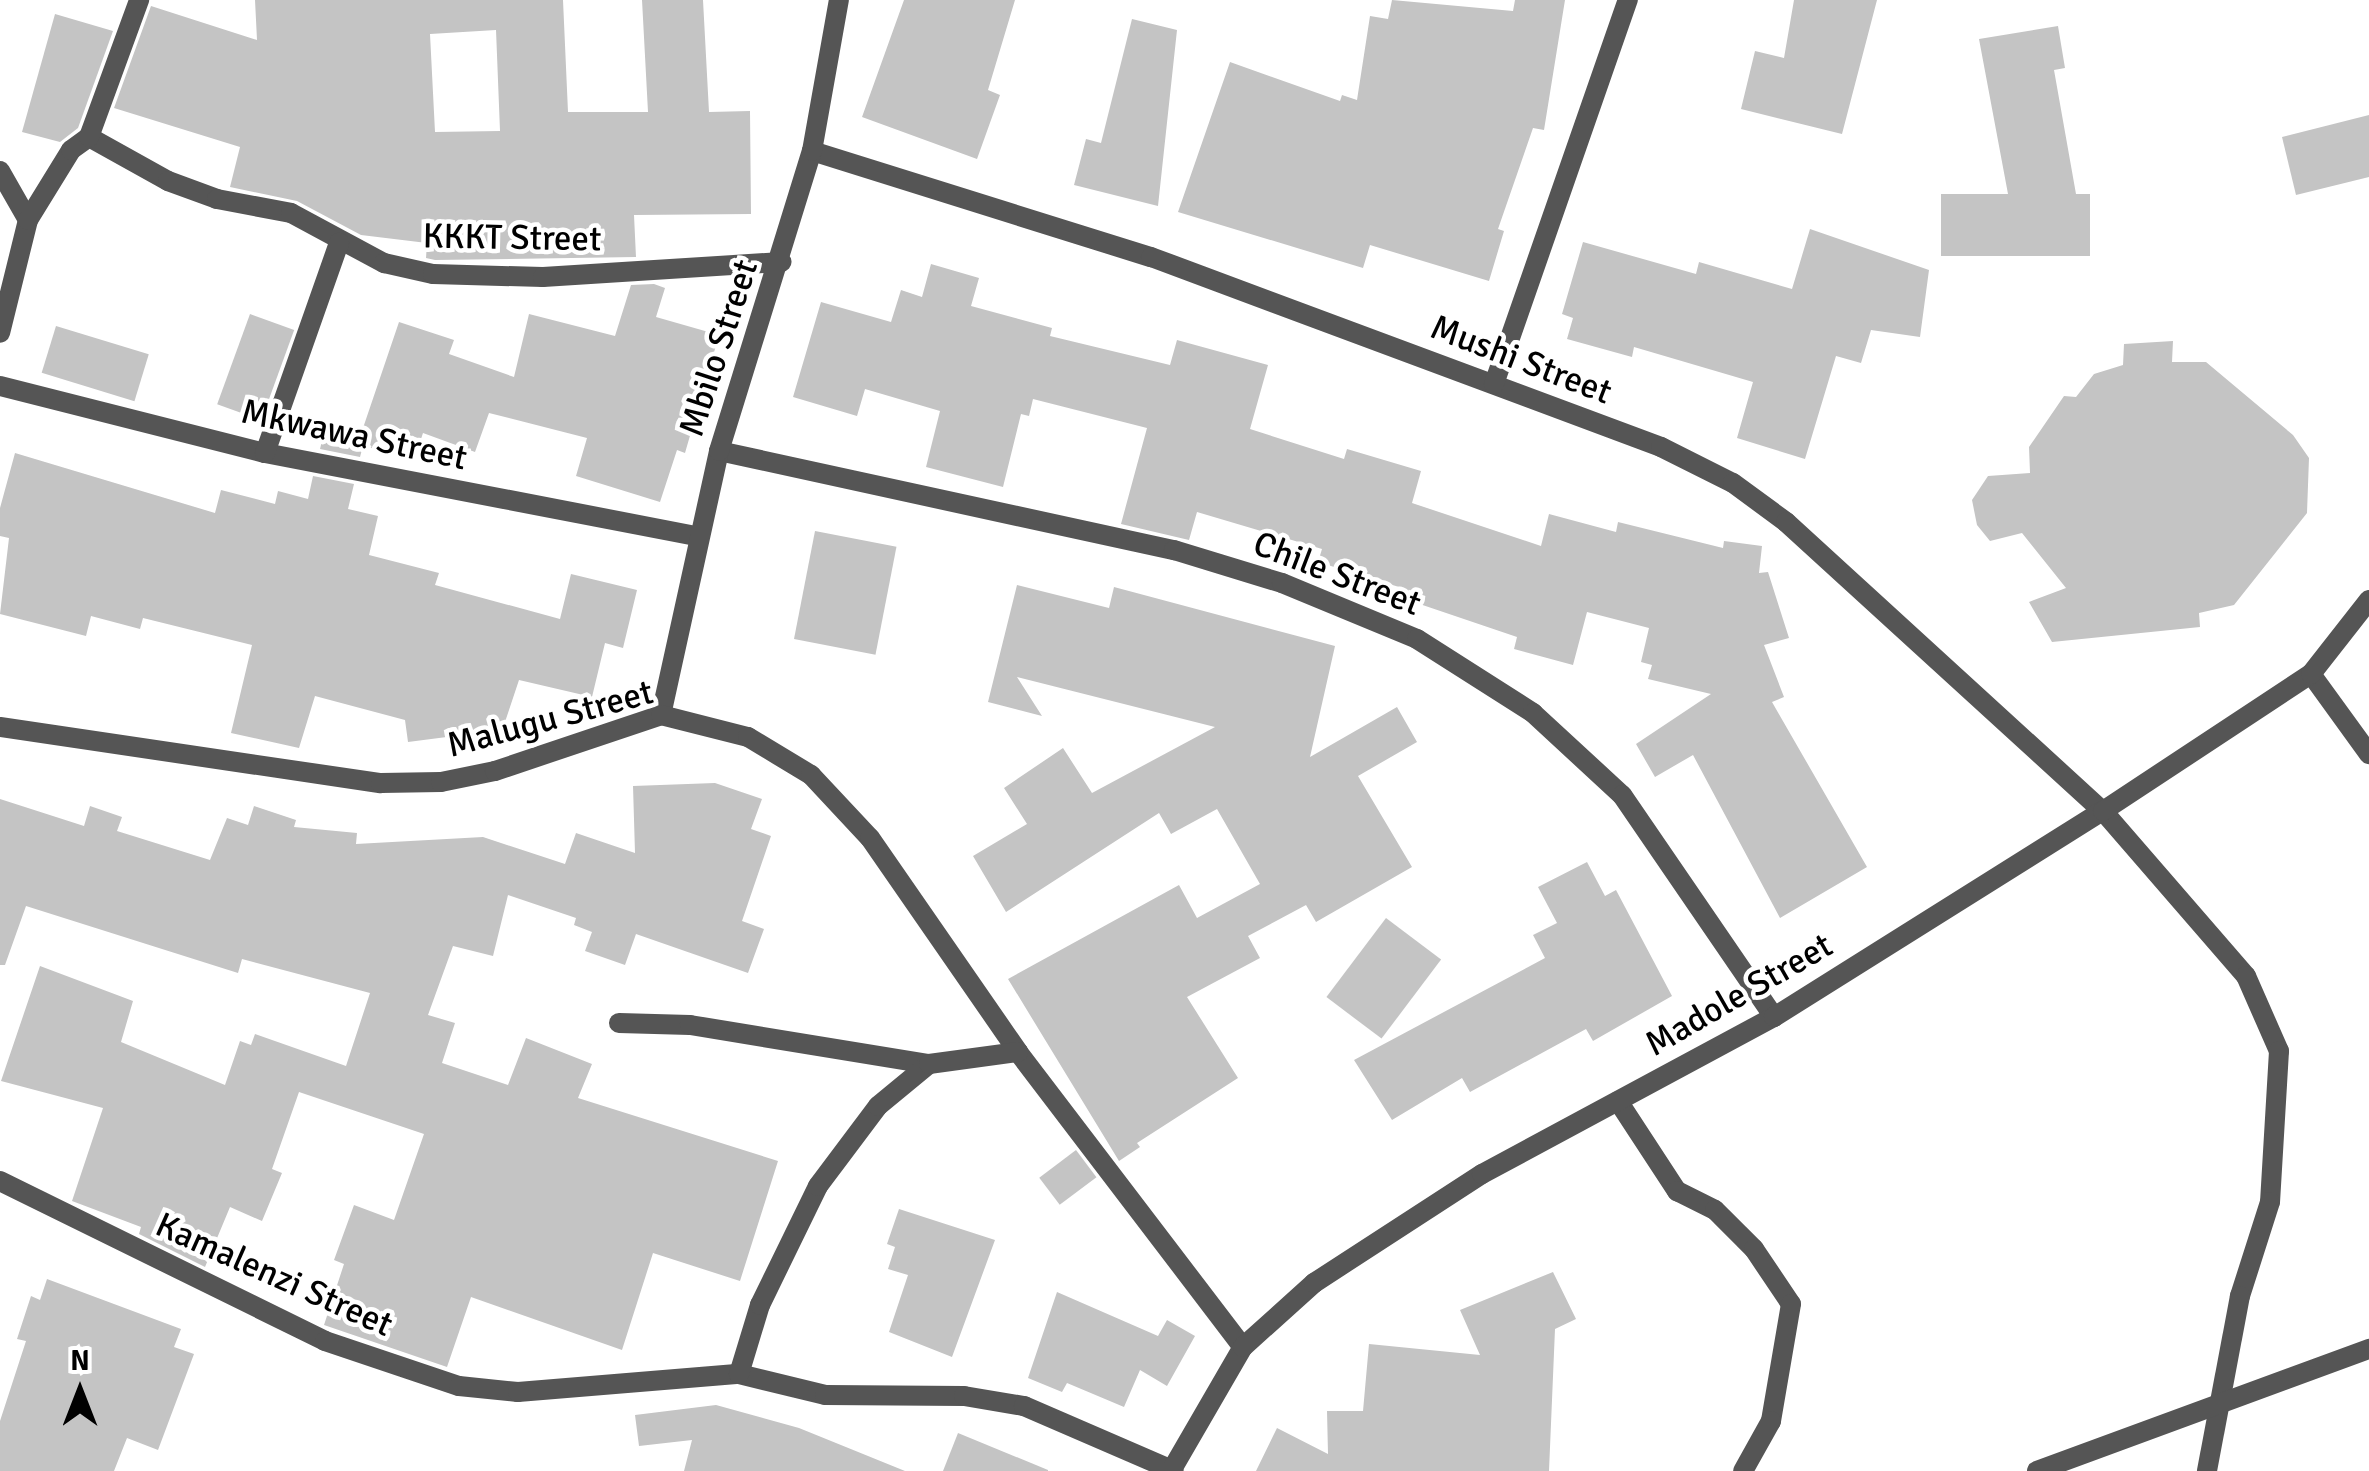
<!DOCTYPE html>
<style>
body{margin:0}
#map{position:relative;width:2369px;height:1471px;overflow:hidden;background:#fff;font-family:Signika,sans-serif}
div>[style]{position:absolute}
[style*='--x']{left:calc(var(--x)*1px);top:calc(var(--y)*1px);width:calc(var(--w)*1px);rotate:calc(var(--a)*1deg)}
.building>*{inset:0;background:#c4c4c4;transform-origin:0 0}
.street>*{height:20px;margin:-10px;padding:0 10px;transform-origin:10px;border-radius:10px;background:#555}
span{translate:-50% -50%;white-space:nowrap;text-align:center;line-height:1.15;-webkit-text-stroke:9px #fff;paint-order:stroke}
.street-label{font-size:35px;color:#000}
.north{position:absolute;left:30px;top:1341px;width:100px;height:100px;-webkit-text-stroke:8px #fff;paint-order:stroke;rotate:0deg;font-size:28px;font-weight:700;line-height:40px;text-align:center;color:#000}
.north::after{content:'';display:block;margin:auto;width:35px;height:45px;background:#000;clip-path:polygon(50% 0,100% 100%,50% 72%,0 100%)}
</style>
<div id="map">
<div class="building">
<div style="clip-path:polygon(evenodd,255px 0,563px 0,568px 112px,648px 112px,642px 0,703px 0,709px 112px,750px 111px,751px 214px,634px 215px,636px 257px,435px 260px,426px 258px,427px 243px,361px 235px,297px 201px,230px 187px,240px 147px,114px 108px,151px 6px,257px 40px,255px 0,496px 30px,500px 131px,435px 132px,430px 34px,496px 30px)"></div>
<div style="clip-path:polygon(904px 0,1015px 0,988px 90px,1000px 95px,977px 159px,862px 117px)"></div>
<div style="clip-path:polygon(1392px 0,1513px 11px,1515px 0,1565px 0,1544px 130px,1533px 128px,1498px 229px,1504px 231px,1489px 281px,1370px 245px,1363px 268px,1178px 212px,1230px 62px,1340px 101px,1342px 95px,1357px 100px,1370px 16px,1388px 19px)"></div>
<div style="clip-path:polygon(1794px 0,1877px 0,1842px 134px,1741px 109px,1755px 51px,1784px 58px)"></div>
<div style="clip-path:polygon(55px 14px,113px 31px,78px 128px,60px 142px,22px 132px)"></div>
<div style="clip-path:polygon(1132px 19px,1177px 30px,1158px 206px,1074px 185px,1086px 139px,1101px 143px)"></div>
<div style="clip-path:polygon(2058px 26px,2065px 68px,2054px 70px,2076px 194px,2090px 194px,2090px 256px,1941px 256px,1941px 194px,2008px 194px,1979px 39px)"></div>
<div style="clip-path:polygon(2369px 115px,2369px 177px,2296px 195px,2282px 137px)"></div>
<div style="clip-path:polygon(1810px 229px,1929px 270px,1920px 337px,1871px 330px,1861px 363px,1836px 356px,1805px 459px,1737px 438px,1753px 382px,1634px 347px,1632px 357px,1567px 339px,1573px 318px,1562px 314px,1583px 242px,1696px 274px,1699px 262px,1792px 289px)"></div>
<div style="clip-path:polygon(931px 264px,979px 278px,971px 306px,1052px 328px,1050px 336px,1170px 365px,1177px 340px,1268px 365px,1250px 429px,1344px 459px,1347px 449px,1421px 471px,1412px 503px,1541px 546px,1549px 514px,1616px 532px,1618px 522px,1723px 548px,1724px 541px,1762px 546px,1759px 573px,1768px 572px,1789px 638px,1764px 645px,1784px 697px,1772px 702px,1867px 867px,1780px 918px,1693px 755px,1655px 777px,1636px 744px,1711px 694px,1648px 679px,1652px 665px,1641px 662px,1649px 628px,1587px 612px,1573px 665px,1514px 649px,1517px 637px,1396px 596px,1399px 587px,1318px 562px,1322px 549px,1197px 512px,1189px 540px,1121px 524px,1147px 428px,1033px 399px,1029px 416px,1021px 414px,1003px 487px,926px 467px,940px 411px,865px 389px,857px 416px,793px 397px,821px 302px,891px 322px,901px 290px,922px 297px)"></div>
<div style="clip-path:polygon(654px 284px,665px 288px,656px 317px,719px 335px,685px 453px,677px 450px,660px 502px,576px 476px,587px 438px,489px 413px,475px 452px,423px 433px,421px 439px,409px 435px,403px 456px,363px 446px,360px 457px,320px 449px,327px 420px,363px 428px,399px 322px,454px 340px,449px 354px,514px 377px,529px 314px,615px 336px,631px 285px)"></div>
<div style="left:250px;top:314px;width:47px;height:96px;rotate:20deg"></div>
<div style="left:56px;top:326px;width:97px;height:49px;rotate:17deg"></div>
<div style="clip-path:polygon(2173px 341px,2172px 362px,2206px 362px,2293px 435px,2309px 458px,2307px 513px,2234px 605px,2199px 613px,2200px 627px,2052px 642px,2029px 602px,2066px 588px,2022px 533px,1990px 541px,1977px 525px,1972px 500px,1988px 476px,2030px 473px,2029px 447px,2064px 396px,2076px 397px,2094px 374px,2123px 365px,2124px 344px)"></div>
<div style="clip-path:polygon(15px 453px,215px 513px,221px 490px,275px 504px,278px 491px,308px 499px,313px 476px,354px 484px,348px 509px,378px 516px,369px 555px,439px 573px,435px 585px,560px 619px,571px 574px,637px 590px,623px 648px,605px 643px,592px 697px,519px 680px,498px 743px,470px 734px,408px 742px,405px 720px,315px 696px,299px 748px,231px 733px,252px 645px,143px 618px,140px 629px,91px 616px,86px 636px,0 614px,9px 538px,0 536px,0 508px)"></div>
<div style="left:815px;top:531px;width:83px;height:110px;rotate:11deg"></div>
<div style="clip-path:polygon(1017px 585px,1109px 608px,1114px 587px,1335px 646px,1310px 757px,1397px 707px,1417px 742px,1358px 776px,1412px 867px,1316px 922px,1306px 905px,1248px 936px,1260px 958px,1187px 997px,1238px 1078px,1137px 1143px,1140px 1147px,1119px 1161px,1008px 979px,1179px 885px,1197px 918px,1260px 884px,1217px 809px,1171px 834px,1159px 813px,1006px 912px,973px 856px,1027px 824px,1004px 788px,1063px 748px,1092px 793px,1215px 727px,1017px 677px,1042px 716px,988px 702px)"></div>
<div style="clip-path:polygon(715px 783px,762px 799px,751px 829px,771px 836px,742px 921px,764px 929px,748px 973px,636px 934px,625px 965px,585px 951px,592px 932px,574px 925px,576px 918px,508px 895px,493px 956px,453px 946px,428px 1015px,455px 1023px,442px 1063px,508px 1085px,526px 1038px,592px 1064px,578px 1098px,778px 1161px,740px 1281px,653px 1253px,622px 1350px,471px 1297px,447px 1367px,324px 1325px,344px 1264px,334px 1260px,354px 1205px,394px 1220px,424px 1134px,299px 1092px,272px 1169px,282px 1173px,262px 1221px,230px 1207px,205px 1267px,139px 1234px,141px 1227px,72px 1201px,103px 1108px,1px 1081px,40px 966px,133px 1001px,121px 1042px,225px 1085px,240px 1041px,251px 1045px,255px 1034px,346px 1066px,370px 993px,242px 959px,238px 973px,26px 906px,5px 965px,0 965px,0 799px,84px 826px,90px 806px,122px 817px,117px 831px,210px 860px,227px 818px,248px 825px,254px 806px,296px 820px,294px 827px,357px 833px,356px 844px,483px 837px,565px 864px,576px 833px,635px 853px,633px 786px)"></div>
<div style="clip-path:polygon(1587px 862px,1605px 896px,1616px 890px,1672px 996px,1593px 1041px,1586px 1029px,1470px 1092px,1462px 1078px,1392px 1120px,1354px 1060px,1545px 958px,1533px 935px,1557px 923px,1538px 887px)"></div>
<div style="left:1386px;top:918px;width:69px;height:99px;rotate:37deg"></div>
<div style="left:1076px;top:1150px;width:34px;height:46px;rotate:53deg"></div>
<div style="clip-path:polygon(899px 1209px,995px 1240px,952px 1357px,889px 1332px,908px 1275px,888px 1269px,895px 1247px,887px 1244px)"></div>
<div style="clip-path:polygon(1553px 1272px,1576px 1319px,1555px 1329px,1549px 1471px,1256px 1471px,1277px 1428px,1328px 1454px,1327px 1411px,1363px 1411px,1369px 1344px,1480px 1355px,1460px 1310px)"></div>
<div style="clip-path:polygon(47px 1279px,181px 1329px,174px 1347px,194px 1354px,158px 1450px,127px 1438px,114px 1471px,0 1471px,0 1421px,26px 1341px,17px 1339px,31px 1296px,40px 1300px)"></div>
<div style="clip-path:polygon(1057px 1292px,1158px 1336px,1167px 1320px,1195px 1336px,1167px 1386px,1140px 1370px,1124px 1407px,1067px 1383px,1062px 1392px,1028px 1378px)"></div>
<div style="clip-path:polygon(716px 1405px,799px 1428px,905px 1471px,684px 1471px,692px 1440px,639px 1446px,635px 1415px)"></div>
<div style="clip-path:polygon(958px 1433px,1048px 1470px,1048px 1471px,943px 1471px)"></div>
</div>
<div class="street">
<div style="--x:89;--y:137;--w:90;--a:29.1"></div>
<div style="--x:168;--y:181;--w:52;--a:20.2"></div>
<div style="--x:217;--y:199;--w:75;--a:10.7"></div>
<div style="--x:291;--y:213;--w:106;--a:28.3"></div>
<div style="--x:384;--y:263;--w:50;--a:12.7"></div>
<div style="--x:433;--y:274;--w:110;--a:1.6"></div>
<div style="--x:543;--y:277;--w:239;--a:-3.6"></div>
<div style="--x:812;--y:151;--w:355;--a:17.4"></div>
<div style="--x:1151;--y:257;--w:544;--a:20.43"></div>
<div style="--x:1661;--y:447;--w:80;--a:26.6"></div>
<div style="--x:1733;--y:483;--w:66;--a:36.3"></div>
<div style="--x:1786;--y:522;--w:429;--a:42.4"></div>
<div style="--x:2103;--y:811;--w:218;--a:49.1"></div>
<div style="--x:2246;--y:976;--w:82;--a:66.3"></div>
<div style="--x:2279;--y:1051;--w:151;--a:93.4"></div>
<div style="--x:2270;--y:1202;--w:99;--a:107.7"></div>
<div style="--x:2240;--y:1296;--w:178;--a:100.7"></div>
<div style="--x:0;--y:171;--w:56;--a:60.3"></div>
<div style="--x:28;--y:220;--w:116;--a:103.9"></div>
<div style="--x:28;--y:220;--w:82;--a:-58.4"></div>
<div style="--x:71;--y:150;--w:22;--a:-36"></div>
<div style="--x:89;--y:137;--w:146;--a:-69.9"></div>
<div style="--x:1494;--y:384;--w:407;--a:-70.8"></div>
<div style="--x:0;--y:386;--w:273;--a:14.2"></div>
<div style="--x:265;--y:453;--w:440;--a:10.9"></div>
<div style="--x:719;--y:451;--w:466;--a:12.3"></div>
<div style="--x:1174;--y:550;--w:113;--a:17"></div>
<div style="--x:1282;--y:583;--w:146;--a:22.5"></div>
<div style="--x:1417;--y:639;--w:138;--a:32.5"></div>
<div style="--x:1533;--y:713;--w:121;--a:42.7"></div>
<div style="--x:1622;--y:795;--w:269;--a:55.6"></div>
<div style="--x:265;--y:453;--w:223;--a:-70.6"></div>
<div style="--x:2311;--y:674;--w:99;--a:54.1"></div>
<div style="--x:661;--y:715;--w:270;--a:-77.6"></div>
<div style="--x:719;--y:451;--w:314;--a:-72.8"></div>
<div style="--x:812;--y:151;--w:153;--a:-79.9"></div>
<div style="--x:0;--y:727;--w:385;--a:8.4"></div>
<div style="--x:381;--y:783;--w:60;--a:-1"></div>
<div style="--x:441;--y:782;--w:55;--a:-11.5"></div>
<div style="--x:495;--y:771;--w:175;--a:-18.6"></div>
<div style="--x:661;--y:715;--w:90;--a:14.2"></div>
<div style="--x:748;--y:737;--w:74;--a:31.1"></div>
<div style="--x:811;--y:775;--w:86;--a:46.9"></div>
<div style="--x:870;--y:838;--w:260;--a:55.3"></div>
<div style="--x:1018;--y:1052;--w:371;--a:52.7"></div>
<div style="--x:619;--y:1023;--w:71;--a:1.6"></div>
<div style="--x:690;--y:1025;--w:242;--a:9.3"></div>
<div style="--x:1618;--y:1101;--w:108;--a:56.8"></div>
<div style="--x:1677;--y:1191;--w:42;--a:26.6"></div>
<div style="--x:1715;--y:1210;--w:55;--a:45"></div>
<div style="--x:1754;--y:1249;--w:66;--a:56.1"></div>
<div style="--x:1791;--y:1304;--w:119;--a:99.7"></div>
<div style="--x:1771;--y:1421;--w:57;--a:119.2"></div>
<div style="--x:0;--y:1181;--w:362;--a:26.2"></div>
<div style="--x:325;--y:1341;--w:141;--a:18.6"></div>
<div style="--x:459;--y:1386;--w:59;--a:5.8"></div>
<div style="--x:518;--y:1392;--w:222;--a:-4.7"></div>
<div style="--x:739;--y:1374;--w:89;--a:13.7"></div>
<div style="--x:825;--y:1395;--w:139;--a:0.4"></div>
<div style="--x:964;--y:1396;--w:61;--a:9.5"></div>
<div style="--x:1024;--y:1406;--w:163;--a:23.4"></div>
<div style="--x:739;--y:1374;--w:72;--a:-73.1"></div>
<div style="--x:760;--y:1305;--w:132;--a:-64"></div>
<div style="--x:818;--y:1186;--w:100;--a:-53.1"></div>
<div style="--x:878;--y:1106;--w:66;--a:-39.5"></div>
<div style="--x:929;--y:1064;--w:90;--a:-7.7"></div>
<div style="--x:1171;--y:1471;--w:143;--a:-59.9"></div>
<div style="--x:1243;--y:1347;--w:96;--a:-42"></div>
<div style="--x:1314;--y:1283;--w:200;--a:-33"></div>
<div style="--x:1482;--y:1174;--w:332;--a:-28.3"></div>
<div style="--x:1774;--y:1017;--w:388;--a:-32.1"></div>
<div style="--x:2103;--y:811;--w:249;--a:-33.4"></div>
<div style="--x:2311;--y:674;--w:94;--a:-51.9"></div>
<div style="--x:2037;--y:1471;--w:354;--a:-20.2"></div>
</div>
<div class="street-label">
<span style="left:512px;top:238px;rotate:1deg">KKKT Street</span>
<span style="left:719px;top:348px;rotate:-72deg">Mbilo Street</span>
<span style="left:1521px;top:360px;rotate:21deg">Mushi Street</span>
<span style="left:354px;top:435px;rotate:12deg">Mkwawa Street</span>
<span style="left:1337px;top:574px;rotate:21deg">Chile Street</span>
<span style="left:550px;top:719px;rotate:-15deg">Malugu Street</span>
<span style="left:1739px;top:995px;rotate:-30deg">Madole Street</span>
<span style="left:274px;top:1275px;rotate:24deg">Kamalenzi Street</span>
</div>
<div class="north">N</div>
</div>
